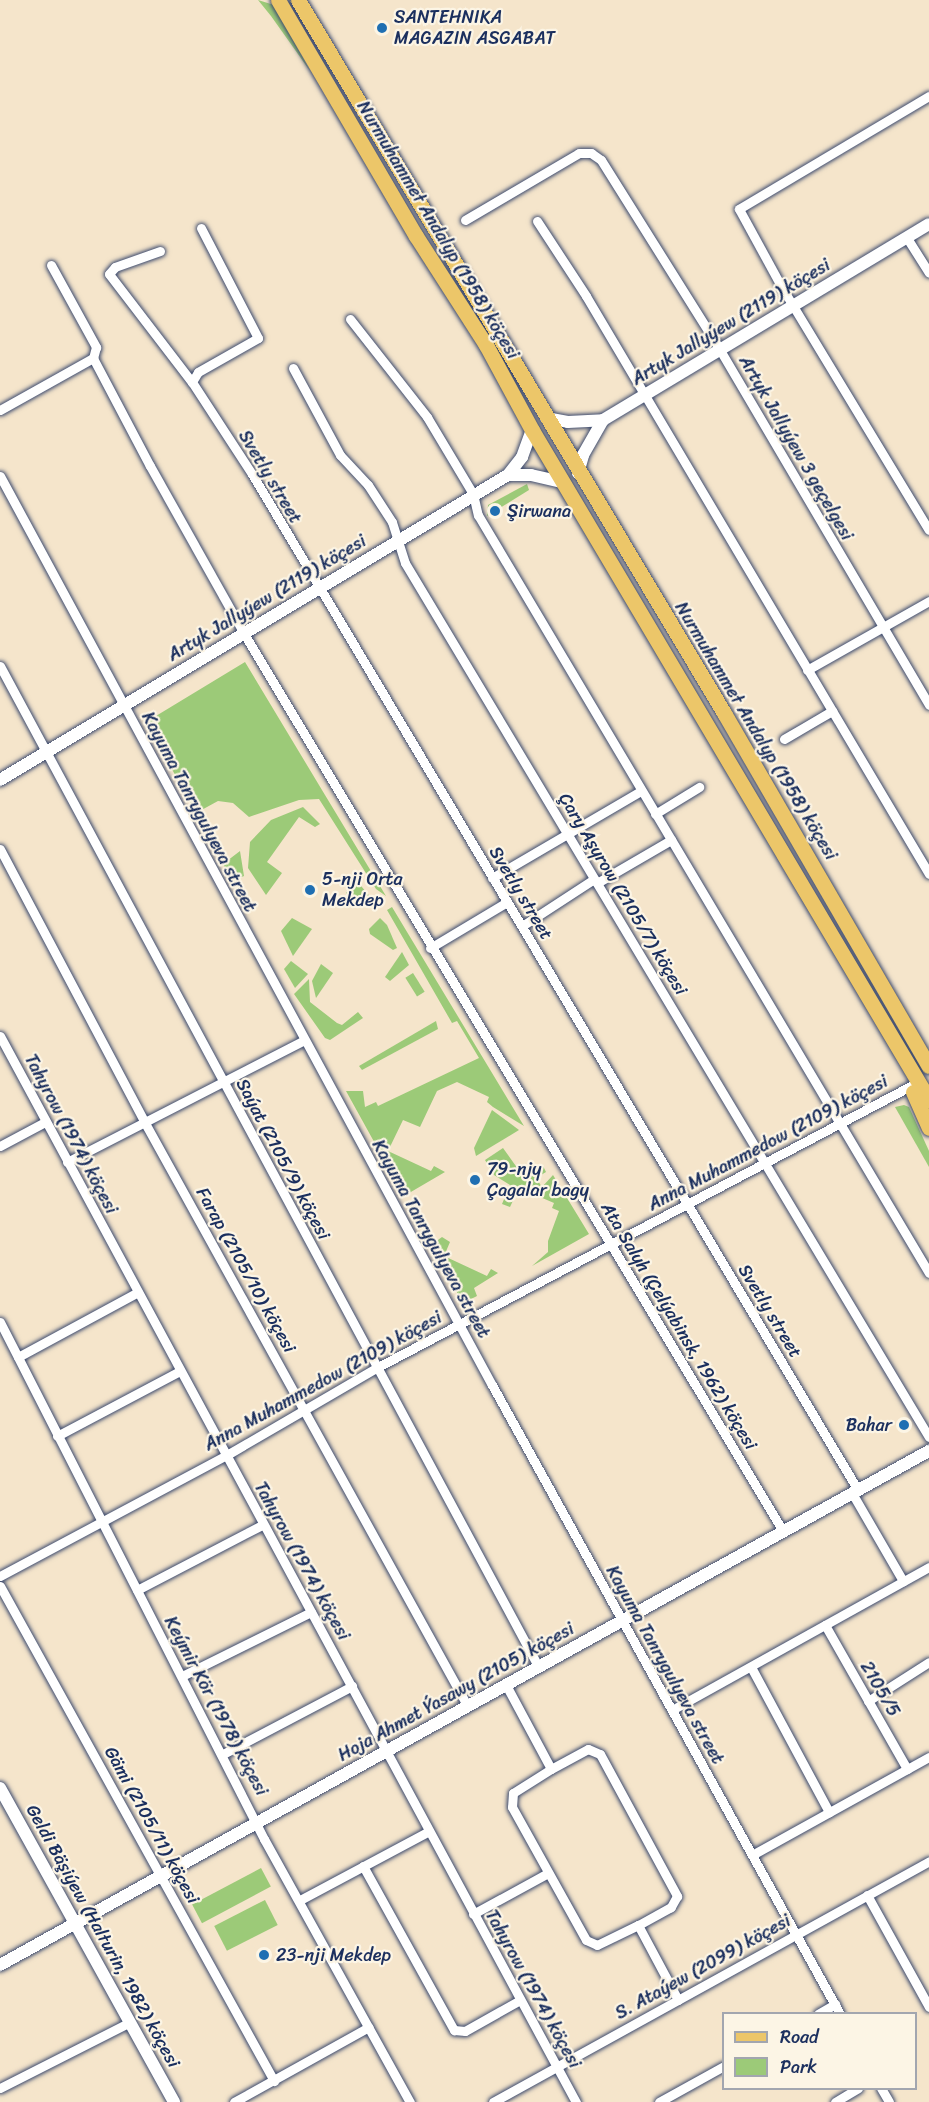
<!DOCTYPE html>
<meta charset="utf-8">
<style>
body{margin:0}
#map{position:relative;width:929px;height:2102px;overflow:hidden;background:#f5e5cb;font-family:Sriracha,sans-serif}
div>[style]{position:absolute}
[style*='--x']{left:calc(var(--x)*1px);top:calc(var(--y)*1px);width:calc(var(--w)*1px);rotate:calc(var(--a)*1deg)}
.green>*{inset:0;background:#9cca78;transform-origin:0 0}
.roads{filter:drop-shadow(0 0 2px #3c4a6e) drop-shadow(0 0 2px #3c4a6e)}
.minor>*{height:9px;margin:-4.5px;padding:0 4.5px;transform-origin:4.5px;border-radius:4.5px;background:#fff}
.tertiary>*{height:12px;margin:-6px;padding:0 6px;transform-origin:6px;border-radius:6px;background:#fff}
.primary>*{height:15px;margin:-7.5px;padding:0 7.5px;transform-origin:7.5px;border-radius:7.5px;background:#ecc669}
.dots>*{width:16px;height:16px;translate:-50% -50%;box-sizing:border-box;border:3px solid #fcf5e5;border-radius:50%}
span{translate:-50% -50%;white-space:nowrap;text-align:center;line-height:1.15;-webkit-text-stroke:4.5px #fcf5e5;paint-order:stroke}
.poi-label{font-size:18px;color:#1b2f5e}
.left{translate:0 -50%;text-align:left}
.right{translate:-100% -50%;text-align:right}
.street-label{font-size:18px;color:#1b2f5e}
.legend{position:absolute;left:722px;top:2012px;width:195px;height:78px;box-sizing:border-box;background:#fcf5e5;border:2px solid #a2a6af;margin:0;padding:8px 10px;list-style:none;font-size:18px;color:#1b2f5e}
.legend li{display:flex;align-items:center;gap:12px;height:30px}
.legend b{width:30px;border:2px solid #a2a6af}
</style>
<div id="map">
<div class="green">
<div style="clip-path:polygon(258px 0,274px 5px,310px 71px,271px 16px)"></div>
<div style="clip-path:polygon(527px 484px,529px 490px,487px 516px,488px 505px)"></div>
<div style="clip-path:polygon(245px 662px,325px 795px,386px 896px,376px 889px,319px 799px,299px 800px,249px 817px,233px 803px,218px 801px,196px 813px,146px 722px)"></div>
<div style="clip-path:polygon(303px 807px,320px 824px,315px 827px,299px 817px,267px 862px,282px 873px,266px 895px,248px 868px,250px 842px,271px 820px)"></div>
<div style="clip-path:polygon(240px 851px,244px 876px,235px 880px,236px 887px,223px 864px)"></div>
<div style="clip-path:polygon(356px 880px,372px 899px,363px 908px,346px 893px)"></div>
<div style="clip-path:polygon(392px 907px,524px 1126px,493px 1107px,487px 1102px,489px 1097px,457px 1082px,437px 1091px,420px 1127px,403px 1120px,388px 1151px,431px 1171px,434px 1166px,445px 1172px,404px 1196px,346px 1091px,363px 1091px,365px 1107px,376px 1102px,378px 1106px,479px 1058px,457px 1021px,452px 1023px,387px 910px)"></div>
<div style="clip-path:polygon(292px 918px,312px 929px,293px 956px,281px 931px)"></div>
<div style="clip-path:polygon(380px 918px,387px 925px,397px 948px,393px 950px,370px 934px,369px 929px)"></div>
<div style="clip-path:polygon(402px 952px,409px 965px,390px 981px,385px 977px)"></div>
<div style="clip-path:polygon(291px 961px,308px 974px,295px 988px,284px 969px)"></div>
<div style="clip-path:polygon(321px 964px,333px 973px,316px 998px,312px 981px)"></div>
<div style="left:413px;top:973px;width:22px;height:9px;rotate:58deg"></div>
<div style="clip-path:polygon(309px 979px,310px 1002px,337px 1023px,342px 1025px,358px 1012px,363px 1018px,330px 1040px,325px 1038px,294px 994px)"></div>
<div style="clip-path:polygon(436px 1021px,438px 1029px,362px 1070px,359px 1066px)"></div>
<div style="clip-path:polygon(904px 1105px,909px 1107px,929px 1151px,929px 1167px,895px 1107px)"></div>
<div style="clip-path:polygon(492px 1110px,519px 1130px,476px 1156px,474px 1148px)"></div>
<div style="clip-path:polygon(503px 1148px,523px 1176px,542px 1164px,546px 1172px,536px 1178px,542px 1187px,553px 1175px,589px 1234px,532px 1266px,548px 1252px,548px 1241px,559px 1211px,552px 1208px,554px 1203px,519px 1188px,510px 1207px,502px 1204px,510px 1185px,494px 1175px,485px 1160px)"></div>
<div style="clip-path:polygon(442px 1237px,450px 1242px,444px 1256px,487px 1276px,491px 1269px,498px 1273px,474px 1288px,477px 1296px,463px 1303px,431px 1245px)"></div>
<div style="left:261px;top:1868px;width:21px;height:78px;rotate:62deg"></div>
<div style="left:265px;top:1900px;width:28px;height:57px;rotate:63deg"></div>
</div>
<div class="roads">
<div class="minor">
<div style="--x:929;--y:96;--w:221;--a:149.3"></div>
<div style="--x:739;--y:209;--w:88;--a:61.4"></div>
<div style="--x:781;--y:286;--w:285;--a:58.8"></div>
<div style="--x:465;--y:220;--w:132;--a:-30.4"></div>
<div style="--x:579;--y:153;--w:12;--a:0"></div>
<div style="--x:591;--y:153;--w:12;--a:35"></div>
<div style="--x:601;--y:160;--w:224;--a:57.9"></div>
<div style="--x:720;--y:350;--w:412;--a:59.5"></div>
<div style="--x:537;--y:221;--w:90;--a:56.8"></div>
<div style="--x:586;--y:296;--w:672;--a:59.31"></div>
<div style="--x:201;--y:228;--w:124;--a:62.6"></div>
<div style="--x:258;--y:338;--w:69;--a:150.5"></div>
<div style="--x:198;--y:372;--w:12;--a:121"></div>
<div style="--x:192;--y:382;--w:110;--a:56.9"></div>
<div style="--x:252;--y:474;--w:1183;--a:59.19"></div>
<div style="--x:907;--y:238;--w:41;--a:57.8"></div>
<div style="--x:160;--y:251;--w:48;--a:160.4"></div>
<div style="--x:115;--y:267;--w:9;--a:131"></div>
<div style="--x:109;--y:274;--w:136;--a:52.5"></div>
<div style="--x:51;--y:265;--w:94;--a:61.2"></div>
<div style="--x:96;--y:347;--w:11;--a:105"></div>
<div style="--x:93;--y:358;--w:122;--a:62.2"></div>
<div style="--x:150;--y:466;--w:190;--a:60.7"></div>
<div style="--x:243;--y:632;--w:1049;--a:59.01"></div>
<div style="--x:350;--y:319;--w:125;--a:51.8"></div>
<div style="--x:427;--y:417;--w:90;--a:59.1"></div>
<div style="--x:473;--y:494;--w:22;--a:77"></div>
<div style="--x:478;--y:515;--w:882;--a:59.25"></div>
<div style="--x:293;--y:368;--w:99;--a:61.6"></div>
<div style="--x:340;--y:455;--w:41;--a:47"></div>
<div style="--x:368;--y:485;--w:44;--a:57"></div>
<div style="--x:392;--y:522;--w:43;--a:72.4"></div>
<div style="--x:405;--y:563;--w:1019;--a:59.06"></div>
<div style="--x:0;--y:410;--w:107;--a:-29.2"></div>
<div style="--x:0;--y:476;--w:1034;--a:61.58"></div>
<div style="--x:492;--y:1385;--w:719;--a:61.05"></div>
<div style="--x:0;--y:666;--w:1136;--a:61.72"></div>
<div style="--x:807;--y:670;--w:140;--a:-29.5"></div>
<div style="--x:784;--y:739;--w:56;--a:-30.3"></div>
<div style="--x:655;--y:814;--w:52;--a:-31.5"></div>
<div style="--x:0;--y:849;--w:310;--a:62.1"></div>
<div style="--x:145;--y:1123;--w:665;--a:61.05"></div>
<div style="--x:492;--y:878;--w:173;--a:-30.3"></div>
<div style="--x:597;--y:883;--w:86;--a:-30.2"></div>
<div style="--x:522;--y:926;--w:86;--a:-33.1"></div>
<div style="--x:430;--y:948;--w:90;--a:-30.9"></div>
<div style="--x:0;--y:1036;--w:1212;--a:61.62"></div>
<div style="--x:0;--y:1146;--w:51;--a:-28.1"></div>
<div style="--x:67;--y:1162;--w:267;--a:-27.2"></div>
<div style="--x:0;--y:1322;--w:581;--a:62.95"></div>
<div style="--x:264;--y:1839;--w:301;--a:61"></div>
<div style="--x:18;--y:1357;--w:136;--a:-28.4"></div>
<div style="--x:57;--y:1436;--w:139;--a:-27.9"></div>
<div style="--x:852;--y:1493;--w:102;--a:59.9"></div>
<div style="--x:0;--y:1576;--w:255;--a:-28.1"></div>
<div style="--x:225;--y:1456;--w:177;--a:-30.2"></div>
<div style="--x:378;--y:1367;--w:611;--a:-27.82"></div>
<div style="--x:0;--y:1586;--w:566;--a:61.03"></div>
<div style="--x:137;--y:1590;--w:141;--a:-27.5"></div>
<div style="--x:825;--y:1625;--w:166;--a:60.3"></div>
<div style="--x:751;--y:1667;--w:165;--a:61.7"></div>
<div style="--x:182;--y:1676;--w:144;--a:-26.4"></div>
<div style="--x:506;--y:1685;--w:95;--a:61.8"></div>
<div style="--x:551;--y:1769;--w:45;--a:147.7"></div>
<div style="--x:513;--y:1793;--w:14;--a:94"></div>
<div style="--x:512;--y:1807;--w:152;--a:60.9"></div>
<div style="--x:586;--y:1940;--w:12;--a:24"></div>
<div style="--x:597;--y:1945;--w:46;--a:-26"></div>
<div style="--x:638;--y:1925;--w:85;--a:61.9"></div>
<div style="--x:868;--y:1701;--w:72;--a:-32.6"></div>
<div style="--x:672;--y:1710;--w:294;--a:-29.1"></div>
<div style="--x:223;--y:1754;--w:146;--a:-27.8"></div>
<div style="--x:551;--y:1769;--w:42;--a:-28.4"></div>
<div style="--x:588;--y:1749;--w:13;--a:23"></div>
<div style="--x:600;--y:1754;--w:162;--a:61.5"></div>
<div style="--x:677;--y:1896;--w:13;--a:119"></div>
<div style="--x:671;--y:1907;--w:38;--a:151"></div>
<div style="--x:752;--y:1855;--w:202;--a:-29"></div>
<div style="--x:363;--y:1866;--w:188;--a:61"></div>
<div style="--x:454;--y:2030;--w:11;--a:5"></div>
<div style="--x:465;--y:2031;--w:63;--a:-29.4"></div>
<div style="--x:867;--y:1895;--w:128;--a:61"></div>
<div style="--x:300;--y:1900;--w:146;--a:-28.1"></div>
<div style="--x:473;--y:1914;--w:85;--a:-28.7"></div>
<div style="--x:818;--y:2014;--w:20;--a:-30"></div>
<div style="--x:0;--y:2088;--w:146;--a:-26.9"></div>
<div style="--x:881;--y:2088;--w:16;--a:60"></div>
<div style="--x:234;--y:2102;--w:154;--a:-29.1"></div>
<div style="--x:493;--y:2102;--w:498;--a:-28.9"></div>
<div style="--x:659;--y:2102;--w:74;--a:-29"></div>
<div style="--x:835;--y:2102;--w:27;--a:-31"></div>
</div>
<div class="tertiary">
<div style="--x:546;--y:418;--w:22;--a:10"></div>
<div style="--x:568;--y:422;--w:35;--a:-3"></div>
<div style="--x:578;--y:473;--w:19;--a:-74"></div>
<div style="--x:583;--y:455;--w:40;--a:-60.3"></div>
<div style="--x:603;--y:420;--w:380;--a:-31"></div>
<div style="--x:508;--y:475;--w:23;--a:0"></div>
<div style="--x:531;--y:475;--w:32;--a:13"></div>
<div style="--x:0;--y:780;--w:593;--a:-30.98"></div>
<div style="--x:508;--y:475;--w:23;--a:-52"></div>
<div style="--x:522;--y:457;--w:29;--a:-70"></div>
<div style="--x:0;--y:1788;--w:359;--a:61"></div>
<div style="--x:0;--y:1965;--w:1062;--a:-28.96"></div>
</div>
<div class="primary">
<div style="--x:278;--y:0;--w:273;--a:59.7"></div>
<div style="--x:416;--y:236;--w:130;--a:57.3"></div>
<div style="--x:486;--y:345;--w:97;--a:61.6"></div>
<div style="--x:532;--y:430;--w:779;--a:59.35"></div>
<div style="--x:298;--y:0;--w:831;--a:59.14"></div>
<div style="--x:724;--y:713;--w:408;--a:59.9"></div>
<div style="--x:913;--y:1092;--w:39;--a:66"></div>
</div>
</div>
<div class="dots">
<div style="left:382px;top:28px;background:#1f6fb2"></div>
<div style="left:495px;top:511px;background:#1f6fb2"></div>
<div style="left:310px;top:890px;background:#1f6fb2"></div>
<div style="left:475px;top:1180px;background:#1f6fb2"></div>
<div style="left:904px;top:1425px;background:#1f6fb2"></div>
<div style="left:264px;top:1955px;background:#1f6fb2"></div>
</div>
<div class="poi-label">
<span class="left" style="left:394px;top:28px">SANTEHNIKA<br>MAGAZIN ASGABAT</span>
<span class="left" style="left:507px;top:511px">Şirwana</span>
<span class="left" style="left:322px;top:890px">5-nji Orta<br>Mekdep</span>
<span class="left" style="left:487px;top:1180px">79-njy<br>Çagalar bagy</span>
<span class="right" style="left:892px;top:1425px">Bahar</span>
<span class="left" style="left:276px;top:1955px">23-nji Mekdep</span>
</div>
<div class="street-label">
<span style="left:438px;top:230px;rotate:59deg">Nurmuhammet Andalyp (1958) köçesi</span>
<span style="left:731px;top:322px;rotate:-31deg">Artyk Jallyýew (2119) köçesi</span>
<span style="left:796px;top:448px;rotate:60deg">Artyk Jallyýew 3 geçelgesi</span>
<span style="left:270px;top:477px;rotate:59deg">Svetly street</span>
<span style="left:267px;top:598px;rotate:-31deg">Artyk Jallyýew (2119) köçesi</span>
<span style="left:756px;top:731px;rotate:59deg">Nurmuhammet Andalyp (1958) köçesi</span>
<span style="left:199px;top:812px;rotate:62deg">Kayuma Tanrygulyeva street</span>
<span style="left:521px;top:893px;rotate:59deg">Svetly street</span>
<span style="left:623px;top:894px;rotate:59deg">Çary Aşyrow (2105/7) köçesi</span>
<span style="left:71px;top:1134px;rotate:62deg">Tahyrow (1974) köçesi</span>
<span style="left:768px;top:1143px;rotate:-28deg">Anna Muhammedow (2109) köçesi</span>
<span style="left:283px;top:1159px;rotate:62deg">Saýat (2105/9) köçesi</span>
<span style="left:431px;top:1239px;rotate:61deg">Kayuma Tanrygulyeva street</span>
<span style="left:246px;top:1270px;rotate:61deg">Farap (2105/10) köçesi</span>
<span style="left:770px;top:1311px;rotate:59deg">Svetly street</span>
<span style="left:679px;top:1326px;rotate:59deg">Ata Salyh (Çelýabinsk, 1962) köçesi</span>
<span style="left:323px;top:1381px;rotate:-29deg">Anna Muhammedow (2109) köçesi</span>
<span style="left:302px;top:1561px;rotate:61deg">Tahyrow (1974) köçesi</span>
<span style="left:665px;top:1665px;rotate:61deg">Kayuma Tanrygulyeva street</span>
<span style="left:880px;top:1689px;rotate:60deg">2105/5</span>
<span style="left:456px;top:1692px;rotate:-29deg">Hoja Ahmet Ýasawy (2105) köçesi</span>
<span style="left:216px;top:1706px;rotate:62deg">Keýmir Kör (1978) köçesi</span>
<span style="left:152px;top:1825px;rotate:61deg">Gämi (2105/11) köçesi</span>
<span style="left:103px;top:1936px;rotate:61deg">Geldi Bäşiýew (Halturin, 1982) köçesi</span>
<span style="left:703px;top:1967px;rotate:-29deg">S. Ataýew (2099) köçesi</span>
<span style="left:533px;top:1989px;rotate:61deg">Tahyrow (1974) köçesi</span>
</div>
<ul class="legend">
<li><b style="height:8px;background:#ecc669"></b>Road</li>
<li><b style="height:16px;background:#9cca78"></b>Park</li>
</ul>
</div>
